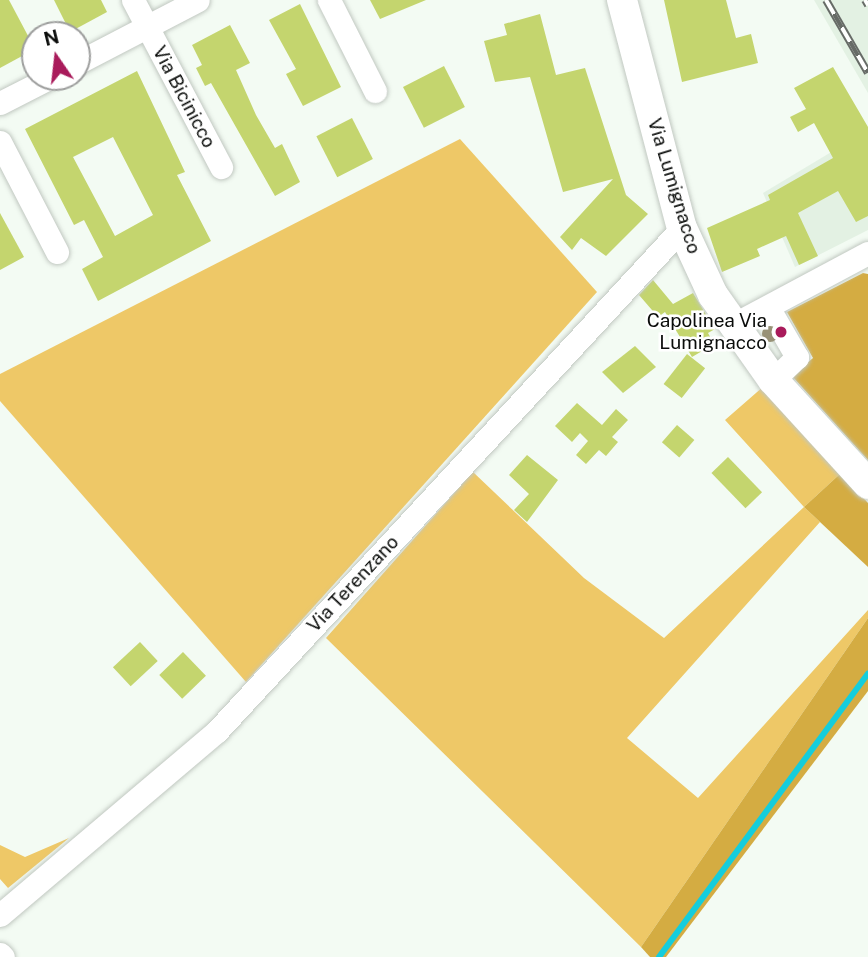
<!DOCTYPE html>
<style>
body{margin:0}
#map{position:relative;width:868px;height:957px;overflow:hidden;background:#f3fbf3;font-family:"Public Sans",sans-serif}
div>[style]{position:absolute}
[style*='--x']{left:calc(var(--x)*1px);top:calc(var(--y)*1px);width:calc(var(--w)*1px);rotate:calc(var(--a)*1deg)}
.built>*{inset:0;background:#e3f1e3}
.green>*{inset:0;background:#eec867}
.forest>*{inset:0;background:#d4ac42}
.stream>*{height:6px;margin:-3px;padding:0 3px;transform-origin:3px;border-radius:3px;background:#15cddc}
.building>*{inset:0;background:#c4d56e;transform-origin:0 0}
.roads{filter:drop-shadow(0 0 2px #c1c8c1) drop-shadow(0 0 2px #c1c8c1)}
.minor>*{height:23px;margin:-11.5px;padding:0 11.5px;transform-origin:11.5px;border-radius:11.5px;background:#fff}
.major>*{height:30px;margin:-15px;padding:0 15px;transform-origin:15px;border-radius:15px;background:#fff}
.rail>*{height:8px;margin-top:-4px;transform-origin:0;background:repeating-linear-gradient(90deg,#fff 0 16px,#676b67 0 32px);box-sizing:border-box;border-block:2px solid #676b67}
.trees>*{width:16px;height:16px;margin:-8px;border-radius:50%;background:#989277}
.dots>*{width:19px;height:19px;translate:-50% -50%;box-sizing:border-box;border:4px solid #fff;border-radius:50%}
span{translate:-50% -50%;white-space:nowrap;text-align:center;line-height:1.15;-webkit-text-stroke:5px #fff;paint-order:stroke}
.street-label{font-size:19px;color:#0a0c0a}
.poi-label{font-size:19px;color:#0a0c0a}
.right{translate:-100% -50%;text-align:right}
.north{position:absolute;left:21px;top:21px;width:70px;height:70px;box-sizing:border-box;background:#fff;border:2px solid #9d9e9d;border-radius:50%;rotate:346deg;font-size:19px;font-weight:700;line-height:28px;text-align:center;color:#0a0c0a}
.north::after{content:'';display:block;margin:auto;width:24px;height:32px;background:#a91b5b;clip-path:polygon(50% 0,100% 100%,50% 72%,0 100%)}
</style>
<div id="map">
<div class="built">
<div style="clip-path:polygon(814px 0,868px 0,868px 93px)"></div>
<div style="clip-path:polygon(868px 130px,868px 230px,795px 267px,763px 193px)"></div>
</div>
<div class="green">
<div style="clip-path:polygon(460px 139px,597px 292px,246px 682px,0 401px,0 374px)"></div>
<div style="clip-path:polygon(765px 385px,841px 473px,804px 507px,820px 522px,627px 738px,698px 798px,868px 610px,868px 618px,641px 947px,326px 638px,473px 472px,584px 578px,664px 638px,804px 507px,725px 420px)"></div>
<div style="clip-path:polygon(69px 838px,8px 888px,0 879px,0 845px,25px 857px)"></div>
</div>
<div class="forest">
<div style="clip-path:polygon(863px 273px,868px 274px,868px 460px,792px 376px,813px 358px,787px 312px)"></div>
<div style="clip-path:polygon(841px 473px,868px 503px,868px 567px,804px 507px)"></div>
<div style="clip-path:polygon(868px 618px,868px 691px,666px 957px,650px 957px,641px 947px)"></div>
</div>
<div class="stream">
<div style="--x:659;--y:957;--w:352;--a:-53.6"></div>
</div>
<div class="building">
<div style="clip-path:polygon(0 0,9px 0,35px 49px,0 68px)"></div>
<div style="clip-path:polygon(54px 0,101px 0,107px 12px,70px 32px)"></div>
<div style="clip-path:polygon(370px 0,426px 0,380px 19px)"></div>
<div style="clip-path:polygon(664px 0,726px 0,736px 38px,751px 34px,758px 63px,682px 82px)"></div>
<div style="clip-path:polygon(300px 4px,341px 87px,303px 106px,286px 74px,296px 69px,269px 20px)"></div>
<div style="clip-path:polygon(540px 14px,556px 75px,585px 68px,626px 195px,648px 214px,606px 256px,581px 238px,572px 250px,560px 237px,613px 179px,563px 192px,530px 77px,495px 82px,484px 41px,507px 35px,504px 24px)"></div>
<div style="clip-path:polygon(230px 25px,250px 63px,236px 70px,256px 115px,275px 148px,282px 144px,300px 182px,275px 196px,211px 83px,205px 86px,196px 68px,202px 65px,192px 45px)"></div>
<div style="left:444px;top:66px;width:46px;height:46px;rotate:63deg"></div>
<div style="clip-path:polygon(833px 67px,868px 127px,868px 216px,856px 222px,838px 191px,798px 213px,818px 256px,799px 265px,786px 236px,757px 249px,760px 256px,722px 272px,707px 228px,770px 200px,768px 195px,833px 158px,814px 123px,798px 132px,790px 117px,806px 109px,794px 88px)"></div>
<div style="clip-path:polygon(evenodd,137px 71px,185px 172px,177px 175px,211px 241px,98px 301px,82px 269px,103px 257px,84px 220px,74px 225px,25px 129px,137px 71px,113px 137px,153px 215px,115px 236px,73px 157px,113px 137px)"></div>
<div style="left:352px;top:118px;width:46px;height:40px;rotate:63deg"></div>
<div style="clip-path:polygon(0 213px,24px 257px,0 270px)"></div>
<div style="clip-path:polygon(653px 280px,673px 304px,693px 293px,715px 329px,708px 333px,714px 344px,692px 357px,665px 312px,658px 317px,639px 295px)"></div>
<div style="clip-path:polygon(635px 346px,656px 367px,623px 393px,602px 372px)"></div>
<div style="left:687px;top:354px;width:23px;height:38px;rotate:38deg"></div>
<div style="clip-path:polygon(577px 403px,602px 425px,616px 409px,628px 420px,612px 437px,618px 442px,606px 456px,599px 450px,586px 464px,576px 455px,588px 441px,580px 433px,572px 442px,555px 426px)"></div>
<div style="left:677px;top:425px;width:23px;height:23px;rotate:41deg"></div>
<div style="clip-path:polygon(527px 455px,558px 480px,527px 522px,514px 510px,529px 494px,509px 475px)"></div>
<div style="left:728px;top:457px;width:49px;height:23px;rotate:46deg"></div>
<div style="left:140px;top:642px;width:26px;height:37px;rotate:47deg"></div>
<div style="left:183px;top:652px;width:33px;height:33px;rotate:46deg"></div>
</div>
<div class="roads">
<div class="minor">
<div style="--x:133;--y:0;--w:189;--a:62.2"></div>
<div style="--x:329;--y:0;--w:102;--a:63.2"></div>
<div style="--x:77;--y:63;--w:136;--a:-27.5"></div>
<div style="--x:0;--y:103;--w:57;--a:-27"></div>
<div style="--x:0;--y:142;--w:124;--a:62.6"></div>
<div style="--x:768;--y:307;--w:58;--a:59.9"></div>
<div style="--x:797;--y:357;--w:33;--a:136"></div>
<div style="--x:731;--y:326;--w:155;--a:-28.1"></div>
<div style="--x:0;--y:915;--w:285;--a:-40.3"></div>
<div style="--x:217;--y:731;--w:685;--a:-47.25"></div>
<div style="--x:0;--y:954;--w:4;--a:45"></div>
</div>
<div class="major">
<div style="--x:622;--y:0;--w:236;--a:75.3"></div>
<div style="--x:682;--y:228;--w:74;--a:65.2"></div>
<div style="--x:713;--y:295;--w:104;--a:54.8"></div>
<div style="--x:773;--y:380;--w:141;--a:47.6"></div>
</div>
</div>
<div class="rail">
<div style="--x:826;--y:0;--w:84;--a:60.1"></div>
<div style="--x:865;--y:0;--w:6;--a:59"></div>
</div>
<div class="trees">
<div style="left:770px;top:334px"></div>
</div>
<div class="dots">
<div style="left:781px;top:332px;background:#a91b5b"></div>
</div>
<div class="street-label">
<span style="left:184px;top:97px;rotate:62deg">Via Bicinicco</span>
<span style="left:674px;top:186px;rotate:73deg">Via Lumignacco</span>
<span style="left:353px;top:584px;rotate:-47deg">Via Terenzano</span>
</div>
<div class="poi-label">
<span class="right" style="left:767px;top:332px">Capolinea Via<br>Lumignacco</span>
</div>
<div class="north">N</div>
</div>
